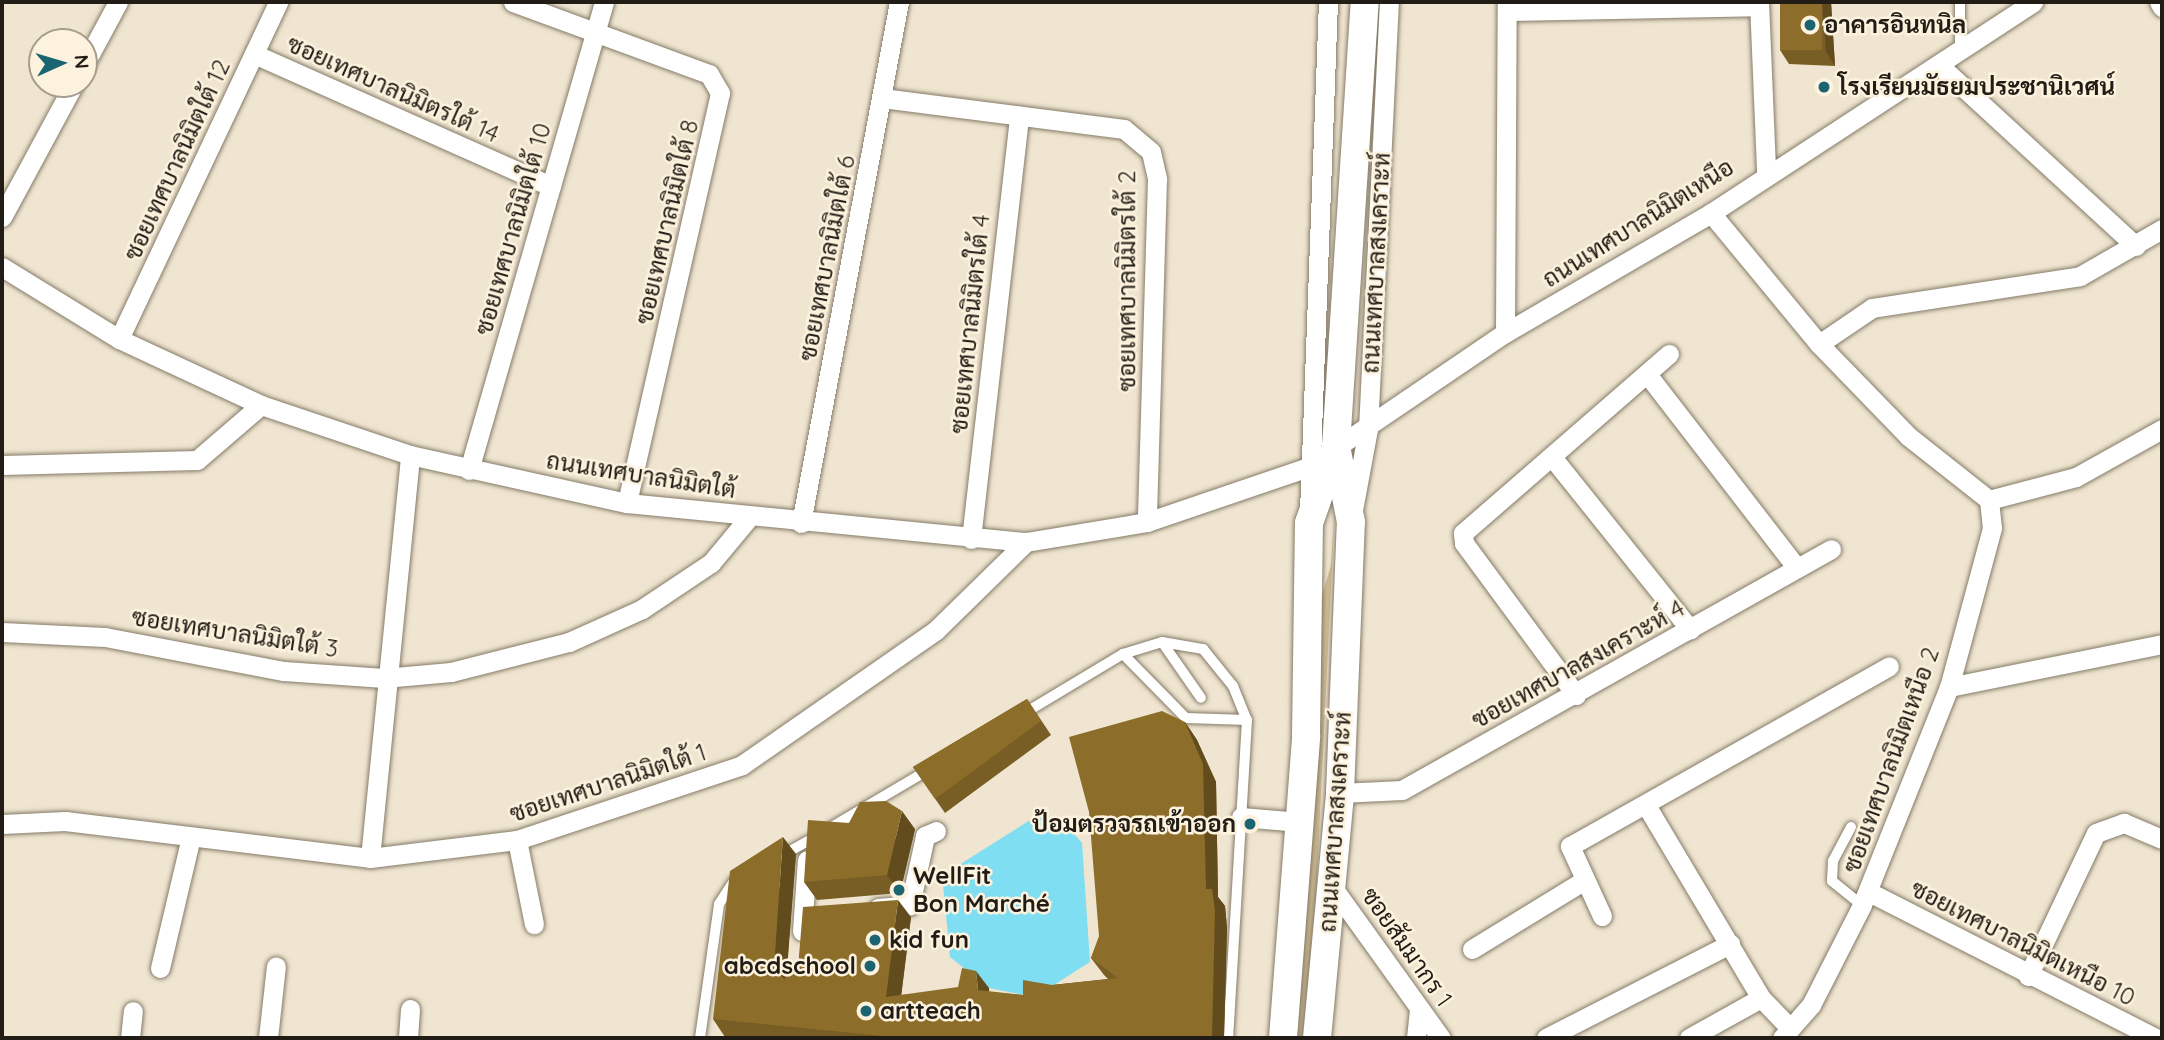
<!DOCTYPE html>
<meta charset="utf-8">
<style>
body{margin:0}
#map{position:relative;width:2164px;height:1040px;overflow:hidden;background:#efe5d0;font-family:Quicksand,Sarabun,sans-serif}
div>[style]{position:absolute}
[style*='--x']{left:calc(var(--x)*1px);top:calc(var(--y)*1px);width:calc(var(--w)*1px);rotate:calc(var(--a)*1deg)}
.green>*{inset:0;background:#ceba92}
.water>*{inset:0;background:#80def2}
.roads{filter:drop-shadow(0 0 2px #847b68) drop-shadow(0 0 2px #847b68)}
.lane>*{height:10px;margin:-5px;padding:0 5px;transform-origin:5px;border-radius:5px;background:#fff}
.street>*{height:19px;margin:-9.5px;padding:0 9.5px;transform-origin:9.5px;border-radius:9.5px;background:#fff}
.secondary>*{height:28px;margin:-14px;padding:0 14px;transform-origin:14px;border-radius:14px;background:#fff}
.wall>*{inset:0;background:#785e24}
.shaded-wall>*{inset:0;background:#624c1d}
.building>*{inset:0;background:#8c6d2a;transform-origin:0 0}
.dots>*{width:19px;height:19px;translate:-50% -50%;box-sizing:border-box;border:4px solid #fdf2dd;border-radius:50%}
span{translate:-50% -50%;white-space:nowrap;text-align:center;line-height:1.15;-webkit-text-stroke:5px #fdf2dd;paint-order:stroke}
.poi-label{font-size:24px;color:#211d16;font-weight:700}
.left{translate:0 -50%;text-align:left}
.right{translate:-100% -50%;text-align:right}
.street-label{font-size:24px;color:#211d16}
.frame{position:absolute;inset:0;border:4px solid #211d16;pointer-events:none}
.north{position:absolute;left:28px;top:28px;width:70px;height:70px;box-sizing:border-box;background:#fdf2dd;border:2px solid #a59d8d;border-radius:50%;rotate:86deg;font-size:19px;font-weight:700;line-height:28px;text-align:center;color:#211d16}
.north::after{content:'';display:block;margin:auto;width:24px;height:32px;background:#1b6472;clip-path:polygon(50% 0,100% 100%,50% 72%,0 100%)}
</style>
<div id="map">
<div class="green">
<div style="clip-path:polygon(1335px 505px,1316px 897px,1303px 1038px,1290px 1038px,1320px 602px,1331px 565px)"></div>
</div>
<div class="water">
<div style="clip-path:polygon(1038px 815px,1060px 818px,1082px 843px,1090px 962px,1035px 997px,989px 988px,950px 957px,943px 884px,962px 863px)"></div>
</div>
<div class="roads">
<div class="lane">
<div style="--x:1960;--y:2;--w:49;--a:90"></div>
<div style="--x:1162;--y:642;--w:68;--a:55.1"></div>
<div style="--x:1123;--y:654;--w:41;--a:-17.1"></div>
<div style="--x:1162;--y:642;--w:42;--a:9.7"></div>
<div style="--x:1203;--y:649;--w:48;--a:51"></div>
<div style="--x:1233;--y:686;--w:37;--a:68"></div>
<div style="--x:1023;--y:714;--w:117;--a:-31"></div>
<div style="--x:1123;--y:654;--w:90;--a:45.5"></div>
<div style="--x:1186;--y:718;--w:61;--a:1.9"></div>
<div style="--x:1247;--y:720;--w:319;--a:93.4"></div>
<div style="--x:1851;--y:827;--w:38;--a:118"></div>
<div style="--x:1833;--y:861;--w:20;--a:93"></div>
<div style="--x:1832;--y:881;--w:38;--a:39"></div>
<div style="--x:830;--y:828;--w:114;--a:-30.6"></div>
<div style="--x:781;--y:856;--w:41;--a:-29.1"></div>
<div style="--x:700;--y:1038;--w:135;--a:-81.9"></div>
<div style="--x:719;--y:904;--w:27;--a:-57"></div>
</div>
<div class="street">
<div style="--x:513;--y:2;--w:209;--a:20.2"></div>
<div style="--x:709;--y:74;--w:22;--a:60"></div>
<div style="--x:720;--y:93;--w:420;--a:102.8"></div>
<div style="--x:1759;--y:2;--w:170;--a:87.6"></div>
<div style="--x:2159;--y:2;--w:6;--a:59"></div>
<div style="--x:1507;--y:11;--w:252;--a:-1.1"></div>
<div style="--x:254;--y:54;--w:325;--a:24"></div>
<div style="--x:84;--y:65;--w:72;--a:-61.6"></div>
<div style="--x:1940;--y:66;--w:266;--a:42.6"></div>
<div style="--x:882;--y:98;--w:244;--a:7.3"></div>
<div style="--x:1124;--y:129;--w:35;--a:40"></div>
<div style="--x:1151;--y:152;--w:28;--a:77"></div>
<div style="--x:1157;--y:179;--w:343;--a:91.7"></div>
<div style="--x:1711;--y:213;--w:170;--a:50.5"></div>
<div style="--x:1819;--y:344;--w:128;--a:45.9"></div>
<div style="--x:1908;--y:436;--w:103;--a:38.3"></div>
<div style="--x:1989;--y:500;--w:28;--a:84"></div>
<div style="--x:1992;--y:528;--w:165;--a:105.1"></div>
<div style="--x:1949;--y:687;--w:235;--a:111.8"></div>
<div style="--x:1862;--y:905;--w:112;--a:117"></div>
<div style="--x:1811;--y:1005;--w:44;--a:131.3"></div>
<div style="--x:2;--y:217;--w:151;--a:-61.6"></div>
<div style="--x:2;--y:267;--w:137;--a:31.6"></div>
<div style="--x:119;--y:339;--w:157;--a:24.9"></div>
<div style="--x:261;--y:405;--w:157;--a:18.6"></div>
<div style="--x:410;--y:455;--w:222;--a:12.5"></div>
<div style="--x:627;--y:503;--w:401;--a:5.6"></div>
<div style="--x:1026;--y:542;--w:123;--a:-9.4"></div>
<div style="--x:1147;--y:522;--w:168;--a:-18.8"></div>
<div style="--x:1306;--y:468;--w:240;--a:-34.2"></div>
<div style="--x:1505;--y:333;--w:238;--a:-30.2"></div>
<div style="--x:1711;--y:213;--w:385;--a:-33.2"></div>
<div style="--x:1505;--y:333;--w:331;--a:-89.7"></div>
<div style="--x:119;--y:339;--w:373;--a:-64.7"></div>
<div style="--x:1819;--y:344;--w:64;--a:-34.2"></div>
<div style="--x:1872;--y:308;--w:210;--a:-8.7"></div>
<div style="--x:2080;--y:276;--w:95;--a:-29.8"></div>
<div style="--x:1647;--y:374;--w:245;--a:52.3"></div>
<div style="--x:1552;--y:457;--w:221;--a:51.3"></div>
<div style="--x:2;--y:465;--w:195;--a:-1.5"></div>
<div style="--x:197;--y:460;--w:84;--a:-40.7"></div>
<div style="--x:469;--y:470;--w:487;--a:-73.9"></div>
<div style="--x:1989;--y:500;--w:90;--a:-14.8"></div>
<div style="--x:2076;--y:477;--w:98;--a:-29.2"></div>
<div style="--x:1353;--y:510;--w:82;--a:-79.5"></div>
<div style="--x:1368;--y:429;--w:428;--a:-87.2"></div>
<div style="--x:1309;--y:512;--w:510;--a:-87.87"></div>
<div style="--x:801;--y:523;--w:530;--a:-79.35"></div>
<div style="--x:971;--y:539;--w:426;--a:-83.5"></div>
<div style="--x:2;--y:632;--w:103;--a:2.8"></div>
<div style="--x:105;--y:637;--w:182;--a:10.8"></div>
<div style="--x:284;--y:671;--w:100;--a:4"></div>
<div style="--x:384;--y:678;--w:67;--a:-5.1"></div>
<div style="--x:451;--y:672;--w:122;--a:-14.3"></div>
<div style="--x:569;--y:642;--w:80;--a:-24.3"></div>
<div style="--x:642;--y:609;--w:83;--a:-33.7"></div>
<div style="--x:711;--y:563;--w:61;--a:-50.3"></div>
<div style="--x:1949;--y:687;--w:217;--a:-11.4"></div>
<div style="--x:1576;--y:695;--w:189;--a:-126.4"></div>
<div style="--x:1464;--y:543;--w:10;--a:-96"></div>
<div style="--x:1463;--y:533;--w:273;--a:-41"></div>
<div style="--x:1340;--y:793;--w:62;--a:-2.8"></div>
<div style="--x:1402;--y:790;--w:492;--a:-29.3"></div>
<div style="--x:1646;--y:805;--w:225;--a:59.2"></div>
<div style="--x:1761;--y:998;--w:37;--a:46"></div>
<div style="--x:1241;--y:817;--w:59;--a:4.8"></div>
<div style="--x:2;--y:824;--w:63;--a:-2.7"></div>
<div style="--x:65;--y:821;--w:307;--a:6.9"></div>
<div style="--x:370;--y:858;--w:148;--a:-7"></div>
<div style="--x:517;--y:840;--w:237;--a:-18.4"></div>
<div style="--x:742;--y:765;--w:236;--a:-34.8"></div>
<div style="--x:936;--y:630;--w:126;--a:-44.4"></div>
<div style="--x:517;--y:840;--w:86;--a:78.6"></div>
<div style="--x:370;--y:858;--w:405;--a:-84.3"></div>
<div style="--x:1331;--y:885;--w:188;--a:54.3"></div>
<div style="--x:1869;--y:892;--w:322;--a:27"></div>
<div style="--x:878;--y:908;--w:32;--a:-5"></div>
<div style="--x:910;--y:905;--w:71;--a:-77.7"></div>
<div style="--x:925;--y:836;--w:12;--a:-24"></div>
<div style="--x:1602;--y:916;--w:77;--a:-114.6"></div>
<div style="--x:1570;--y:846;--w:366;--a:-29.4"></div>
<div style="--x:802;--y:931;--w:71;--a:-86"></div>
<div style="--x:1472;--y:949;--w:130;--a:-31.5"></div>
<div style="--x:160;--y:968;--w:135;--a:-76.7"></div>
<div style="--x:2028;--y:976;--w:158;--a:-64.6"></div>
<div style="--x:2096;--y:833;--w:30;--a:-20"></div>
<div style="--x:2124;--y:823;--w:41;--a:22.8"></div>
<div style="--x:130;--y:1038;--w:27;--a:-84"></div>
<div style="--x:268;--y:1038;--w:72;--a:-83.7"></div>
<div style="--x:408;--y:1038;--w:29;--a:-86"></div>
<div style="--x:1416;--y:1038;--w:30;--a:-84"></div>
<div style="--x:1546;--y:1038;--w:207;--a:-27.1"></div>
<div style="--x:1689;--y:1038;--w:82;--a:-29.1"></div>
</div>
<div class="secondary">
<div style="--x:1283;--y:1038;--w:303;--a:-85.6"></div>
<div style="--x:1306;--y:736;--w:213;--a:-89.2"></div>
<div style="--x:1309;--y:523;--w:78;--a:-70.6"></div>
<div style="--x:1317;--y:1038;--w:246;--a:-84.6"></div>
<div style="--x:1340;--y:793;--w:271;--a:-87.7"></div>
<div style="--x:1351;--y:522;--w:77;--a:-101.2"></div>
<div style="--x:1336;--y:446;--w:445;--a:-86.3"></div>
</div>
</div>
<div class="wall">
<div style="clip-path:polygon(1780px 2px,1831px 2px,1835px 66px,1789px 64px,1780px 50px)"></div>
<div style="clip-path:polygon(1027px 699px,1051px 735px,945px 813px,913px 767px)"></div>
<div style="clip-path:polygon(1185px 722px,1197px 740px,1216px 782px,1218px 897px,1225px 906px,1227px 928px,1224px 1038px,742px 1038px,725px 1037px,713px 1019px,796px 854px,786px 977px,911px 917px,901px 995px,989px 988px,989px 992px,1023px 995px,1052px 985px,1108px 979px,1104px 975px,1091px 958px)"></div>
<div style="clip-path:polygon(915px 829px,900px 893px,817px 900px,804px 882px)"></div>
</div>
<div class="shaded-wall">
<div style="clip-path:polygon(1822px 2px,1831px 2px,1835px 66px,1826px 52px)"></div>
<div style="clip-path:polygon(1185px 722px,1197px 740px,1216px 782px,1218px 897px,1225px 906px,1227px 928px,1224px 1038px,1212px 1038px,1206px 889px)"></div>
<div style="clip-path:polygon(902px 811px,915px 829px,900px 893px,887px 875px)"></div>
<div style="clip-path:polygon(783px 837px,796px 854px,786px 983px,774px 966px)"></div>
<div style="clip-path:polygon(898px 900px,911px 917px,899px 1014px,886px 997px)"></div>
<div style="clip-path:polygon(976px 971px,989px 988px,990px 1008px,978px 990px)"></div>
</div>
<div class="building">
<div style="left:1780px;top:2px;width:42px;height:48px"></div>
<div style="clip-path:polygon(1027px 699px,1041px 721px,935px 799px,913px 767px)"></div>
<div style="clip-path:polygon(1162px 711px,1185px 722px,1203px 764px,1206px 889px,1212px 889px,1215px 911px,1212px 1038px,1108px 1038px,1101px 1036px,1101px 1038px,903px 1038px,713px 1019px,730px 871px,783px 837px,774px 966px,784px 979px,798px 968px,803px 907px,898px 900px,886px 997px,958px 987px,962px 968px,976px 971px,978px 990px,1023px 995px,1023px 980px,1052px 985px,1118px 978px,1091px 958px,1099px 936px,1089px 812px,1069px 737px)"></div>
<div style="clip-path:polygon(886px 801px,902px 811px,887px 875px,804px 882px,808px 820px,849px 823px,860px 802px)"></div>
</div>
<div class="dots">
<div style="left:1810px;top:25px;background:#1b6472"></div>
<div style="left:1824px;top:87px;background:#1b6472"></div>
<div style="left:1250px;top:824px;background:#1b6472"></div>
<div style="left:899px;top:890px;background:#1b6472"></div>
<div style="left:875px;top:940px;background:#1b6472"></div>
<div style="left:870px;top:966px;background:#1b6472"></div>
<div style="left:866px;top:1011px;background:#1b6472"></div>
</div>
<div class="poi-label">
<span class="left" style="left:1824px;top:25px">อาคารอินทนิล</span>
<span class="left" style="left:1838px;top:87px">โรงเรียนมัธยมประชานิเวศน์</span>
<span class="right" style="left:1236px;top:824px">ป้อมตรวจรถเข้าออก</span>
<span class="left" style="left:913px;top:890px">WellFit<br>Bon Marché</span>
<span class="left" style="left:889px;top:940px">kid fun</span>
<span class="right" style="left:856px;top:966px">abcdschool</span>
<span class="left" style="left:880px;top:1011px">artteach</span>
</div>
<div class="street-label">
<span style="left:393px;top:89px;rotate:24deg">ซอยเทศบาลนิมิตรใต้ 14</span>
<span style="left:177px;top:160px;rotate:-65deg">ซอยเทศบาลนิมิตใต้ 12</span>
<span style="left:667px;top:222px;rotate:-77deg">ซอยเทศบาลนิมิตใต้ 8</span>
<span style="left:1638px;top:223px;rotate:-32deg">ถนนเทศบาลนิมิตเหนือ</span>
<span style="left:513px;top:229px;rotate:-74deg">ซอยเทศบาลนิมิตใต้ 10</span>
<span style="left:827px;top:258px;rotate:-79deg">ซอยเทศบาลนิมิตใต้ 6</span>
<span style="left:1376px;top:263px;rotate:-87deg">ถนนเทศบาลสงเคราะห์</span>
<span style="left:1127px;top:281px;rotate:-90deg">ซอยเทศบาลนิมิตรใต้ 2</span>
<span style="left:970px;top:324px;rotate:-84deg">ซอยเทศบาลนิมิตรใต้ 4</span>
<span style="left:641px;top:475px;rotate:9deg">ถนนเทศบาลนิมิตใต้</span>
<span style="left:235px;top:633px;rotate:9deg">ซอยเทศบาลนิมิตใต้ 3</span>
<span style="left:1578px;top:664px;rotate:-29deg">ซอยเทศบาลสงเคราะห์ 4</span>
<span style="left:1891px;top:760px;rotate:-70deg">ซอยเทศบาลนิมิตเหนือ 2</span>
<span style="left:608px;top:783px;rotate:-18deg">ซอยเทศบาลนิมิตใต้ 1</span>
<span style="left:1335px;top:822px;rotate:-86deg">ถนนเทศบาลสงเคราะห์</span>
<span style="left:2023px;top:943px;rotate:27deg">ซอยเทศบาลนิมิตเหนือ 10</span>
<span style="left:1407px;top:947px;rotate:55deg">ซอยสัมมากร 1</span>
</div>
<div class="frame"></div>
<div class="north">N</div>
</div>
